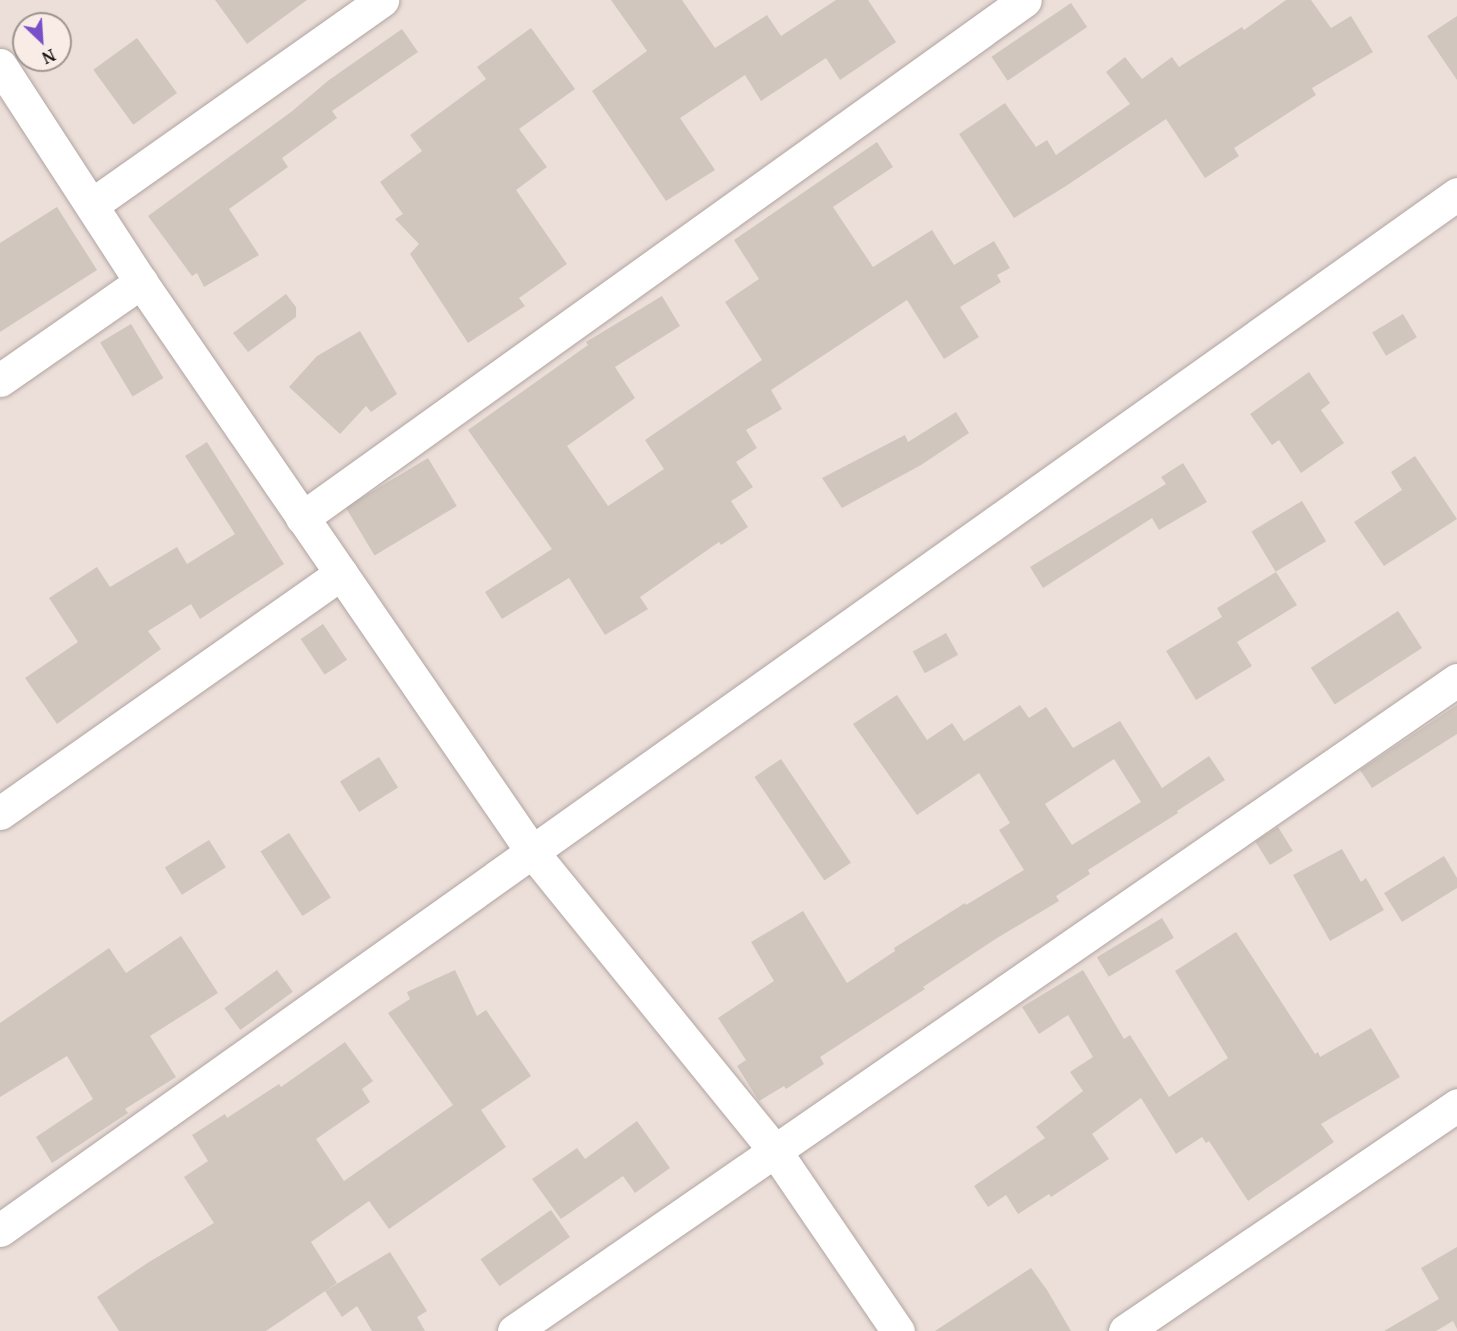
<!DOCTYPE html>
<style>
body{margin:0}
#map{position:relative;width:1457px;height:1331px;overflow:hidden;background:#ecdfda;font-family:"Noto Serif",serif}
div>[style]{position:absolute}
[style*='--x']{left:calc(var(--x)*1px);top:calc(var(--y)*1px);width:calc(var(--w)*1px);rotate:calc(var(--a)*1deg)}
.building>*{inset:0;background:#d0c6be;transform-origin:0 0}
.roads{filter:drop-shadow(0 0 2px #b1a5a1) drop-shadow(0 0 2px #b1a5a1)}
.street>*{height:33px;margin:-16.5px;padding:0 16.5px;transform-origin:16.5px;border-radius:16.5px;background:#fff}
span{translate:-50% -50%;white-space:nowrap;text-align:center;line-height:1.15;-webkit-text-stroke:4.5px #f9ece7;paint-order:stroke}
.north{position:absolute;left:12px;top:12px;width:60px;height:60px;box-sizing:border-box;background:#f9ece7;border:2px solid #9d9490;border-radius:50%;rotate:155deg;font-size:16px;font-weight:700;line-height:24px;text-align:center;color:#130f0d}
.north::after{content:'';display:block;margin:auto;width:21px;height:27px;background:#784fc8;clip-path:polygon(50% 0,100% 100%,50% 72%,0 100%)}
</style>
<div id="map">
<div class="building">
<div style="clip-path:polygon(215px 0,307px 0,247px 44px)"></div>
<div style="clip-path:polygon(611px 0,682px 0,715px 48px,767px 15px,781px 36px,836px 0,868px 0,896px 42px,840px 80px,826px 58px,761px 101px,745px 75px,680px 118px,715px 170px,666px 201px,592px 91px,647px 51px)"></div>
<div style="clip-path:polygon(1286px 0,1311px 0,1331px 28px,1351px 16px,1373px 52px,1312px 88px,1316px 95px,1234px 148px,1239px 156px,1205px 178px,1166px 119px,1066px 186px,1014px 218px,959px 134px,1005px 103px,1036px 147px,1047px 140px,1056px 155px,1130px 104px,1106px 72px,1125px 57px,1142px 79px,1172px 57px,1179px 67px,1242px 27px,1244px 30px)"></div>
<div style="left:1071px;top:3px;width:29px;height:96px;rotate:56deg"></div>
<div style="clip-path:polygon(1457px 16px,1457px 80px,1427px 36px)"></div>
<div style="clip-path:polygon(531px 28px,575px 89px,519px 129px,547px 167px,516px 190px,567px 264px,519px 298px,525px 306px,468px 343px,410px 254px,419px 244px,395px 219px,403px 214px,380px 182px,422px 151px,410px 135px,486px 79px,477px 67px)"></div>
<div style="clip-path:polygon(402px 29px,418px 52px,332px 111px,337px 118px,282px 158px,288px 167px,229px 209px,259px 255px,204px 287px,197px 273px,192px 276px,148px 216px,291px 112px,329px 80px)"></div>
<div style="left:137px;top:38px;width:68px;height:54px;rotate:54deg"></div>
<div style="clip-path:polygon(877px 142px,893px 167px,833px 207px,873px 267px,932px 230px,954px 265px,994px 241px,1010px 268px,997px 275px,1001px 282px,960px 307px,979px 337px,944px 359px,907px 300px,771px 390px,782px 409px,746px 430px,757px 448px,736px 462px,753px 487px,731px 501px,748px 527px,721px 545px,719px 542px,640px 597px,648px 609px,605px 635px,569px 578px,502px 619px,485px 592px,552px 549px,468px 430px,588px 345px,586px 342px,662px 296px,680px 326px,615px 367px,635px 398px,567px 446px,608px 506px,664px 469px,645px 440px,762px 360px,725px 302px,759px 279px,734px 240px)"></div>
<div style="clip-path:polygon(57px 207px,97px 270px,0 332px,0 243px)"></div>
<div style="clip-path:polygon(286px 294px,296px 307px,296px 317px,248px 352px,233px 333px)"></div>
<div style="left:1403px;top:314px;width:27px;height:36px;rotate:59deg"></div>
<div style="left:131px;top:324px;width:63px;height:36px;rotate:59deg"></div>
<div style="clip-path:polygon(360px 331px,397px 394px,371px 412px,366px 406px,340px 434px,289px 387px,317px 356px)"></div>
<div style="clip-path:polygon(1309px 372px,1330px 403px,1321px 410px,1344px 443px,1301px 473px,1279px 440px,1272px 445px,1250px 414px)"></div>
<div style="clip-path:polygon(956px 412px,969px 433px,921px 465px,842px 508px,822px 478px,905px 435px,908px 442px)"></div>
<div style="clip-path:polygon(207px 442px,284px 564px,200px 619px,191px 604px,148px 631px,161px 649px,57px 724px,25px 678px,78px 642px,49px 598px,97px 567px,110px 587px,177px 547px,187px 564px,235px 534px,185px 456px)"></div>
<div style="clip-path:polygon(1415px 456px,1457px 519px,1384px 566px,1354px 522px,1402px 490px,1391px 472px)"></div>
<div style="left:428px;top:458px;width:56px;height:96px;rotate:59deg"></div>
<div style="clip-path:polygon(1183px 463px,1207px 502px,1159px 530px,1152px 518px,1043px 588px,1030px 567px,1166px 484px,1161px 477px)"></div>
<div style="left:1302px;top:501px;width:47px;height:59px;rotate:59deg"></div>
<div style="clip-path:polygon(1276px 572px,1297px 605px,1237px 642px,1252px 666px,1196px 700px,1166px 651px,1222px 617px,1217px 608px)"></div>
<div style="left:1398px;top:611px;width:44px;height:104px;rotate:57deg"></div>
<div style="left:323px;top:624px;width:43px;height:27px;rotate:56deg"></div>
<div style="left:946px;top:633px;width:25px;height:38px;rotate:61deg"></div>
<div style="clip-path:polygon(evenodd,897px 695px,927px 740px,952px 723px,964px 741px,1020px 705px,1029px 718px,1046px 707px,1073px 748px,1120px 721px,1162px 788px,1209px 756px,1225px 780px,1177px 811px,1178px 813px,1088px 870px,1090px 874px,1056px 896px,1059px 901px,997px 938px,923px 987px,925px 989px,820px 1057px,824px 1064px,786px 1089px,784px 1086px,759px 1101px,737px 1066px,746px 1060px,718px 1018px,774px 981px,751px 942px,803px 911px,847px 983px,895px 951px,894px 948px,965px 903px,966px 905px,1024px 870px,999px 830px,1010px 823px,979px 773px,917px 815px,853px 724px,897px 695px,1114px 759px,1141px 802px,1072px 845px,1045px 804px,1114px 759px)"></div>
<div style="clip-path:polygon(1457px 705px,1457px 734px,1372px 788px,1360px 770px)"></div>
<div style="left:379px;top:757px;width:36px;height:46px;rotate:58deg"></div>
<div style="left:781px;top:759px;width:125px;height:32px;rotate:56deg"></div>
<div style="left:1278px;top:827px;width:28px;height:27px;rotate:58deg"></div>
<div style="left:289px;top:833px;width:77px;height:34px;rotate:57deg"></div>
<div style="left:209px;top:840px;width:32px;height:52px;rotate:58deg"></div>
<div style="clip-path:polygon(1342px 849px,1361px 882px,1366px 878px,1384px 910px,1330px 941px,1293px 875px)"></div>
<div style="clip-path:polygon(1444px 856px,1457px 878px,1457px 888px,1402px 922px,1384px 893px)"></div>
<div style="left:1162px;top:918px;width:23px;height:76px;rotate:59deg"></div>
<div style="clip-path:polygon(1236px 932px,1315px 1054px,1318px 1052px,1320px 1057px,1371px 1028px,1400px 1077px,1321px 1124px,1334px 1142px,1248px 1201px,1209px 1141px,1206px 1143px,1202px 1137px,1176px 1154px,1141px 1098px,1092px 1134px,1109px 1159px,1051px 1197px,1049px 1194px,1018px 1214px,1006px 1195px,988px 1207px,974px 1186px,1045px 1138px,1036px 1127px,1083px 1091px,1070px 1072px,1093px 1057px,1068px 1015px,1039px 1034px,1022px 1007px,1083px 970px,1124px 1039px,1130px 1035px,1169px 1097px,1228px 1058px,1175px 971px)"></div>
<div style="clip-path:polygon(181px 936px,218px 993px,150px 1036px,176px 1077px,125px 1109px,128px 1113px,52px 1163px,36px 1137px,93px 1099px,67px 1056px,0 1097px,0 1023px,109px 948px,126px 973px)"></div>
<div style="left:277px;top:970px;width:27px;height:65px;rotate:54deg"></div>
<div style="clip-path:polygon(455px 970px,477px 1016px,486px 1010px,531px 1076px,481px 1110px,506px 1147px,389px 1229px,369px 1201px,311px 1242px,337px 1283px,266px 1331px,119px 1331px,97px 1297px,149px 1262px,214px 1223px,184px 1177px,208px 1161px,192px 1135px,225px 1114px,227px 1118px,279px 1084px,281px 1087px,345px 1042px,373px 1081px,362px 1089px,370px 1102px,316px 1139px,344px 1181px,453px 1105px,388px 1013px,410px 999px,407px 992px)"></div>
<div style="clip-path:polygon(637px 1121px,670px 1168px,635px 1193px,623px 1176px,561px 1219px,532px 1179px,577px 1148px,585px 1159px)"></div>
<div style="left:551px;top:1210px;width:33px;height:86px;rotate:55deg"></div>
<div style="clip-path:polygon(1457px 1247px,1457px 1329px,1453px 1321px,1436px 1331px,1384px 1331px,1439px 1299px,1421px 1268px)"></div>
<div style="clip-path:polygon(390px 1252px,427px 1311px,417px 1317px,425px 1331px,372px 1331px,357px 1306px,342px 1317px,325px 1291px)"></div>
<div style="clip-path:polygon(1031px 1268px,1047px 1290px,1071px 1331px,935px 1331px)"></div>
</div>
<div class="roads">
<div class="street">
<div style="--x:0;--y:65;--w:259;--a:57"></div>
<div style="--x:141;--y:282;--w:693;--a:55.53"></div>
<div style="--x:533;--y:853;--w:384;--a:50.9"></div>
<div style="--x:775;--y:1151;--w:218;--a:55.7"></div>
<div style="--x:93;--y:204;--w:354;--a:-35.2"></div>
<div style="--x:0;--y:380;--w:172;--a:-34.8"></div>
<div style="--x:302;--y:518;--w:889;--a:-35.62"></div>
<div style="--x:0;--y:813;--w:417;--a:-35.1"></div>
<div style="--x:0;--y:1230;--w:1788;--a:-35.41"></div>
<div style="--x:514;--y:1331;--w:1146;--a:-34.62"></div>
<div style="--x:1125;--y:1331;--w:402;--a:-34.2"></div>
</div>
</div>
<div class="north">N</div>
</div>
